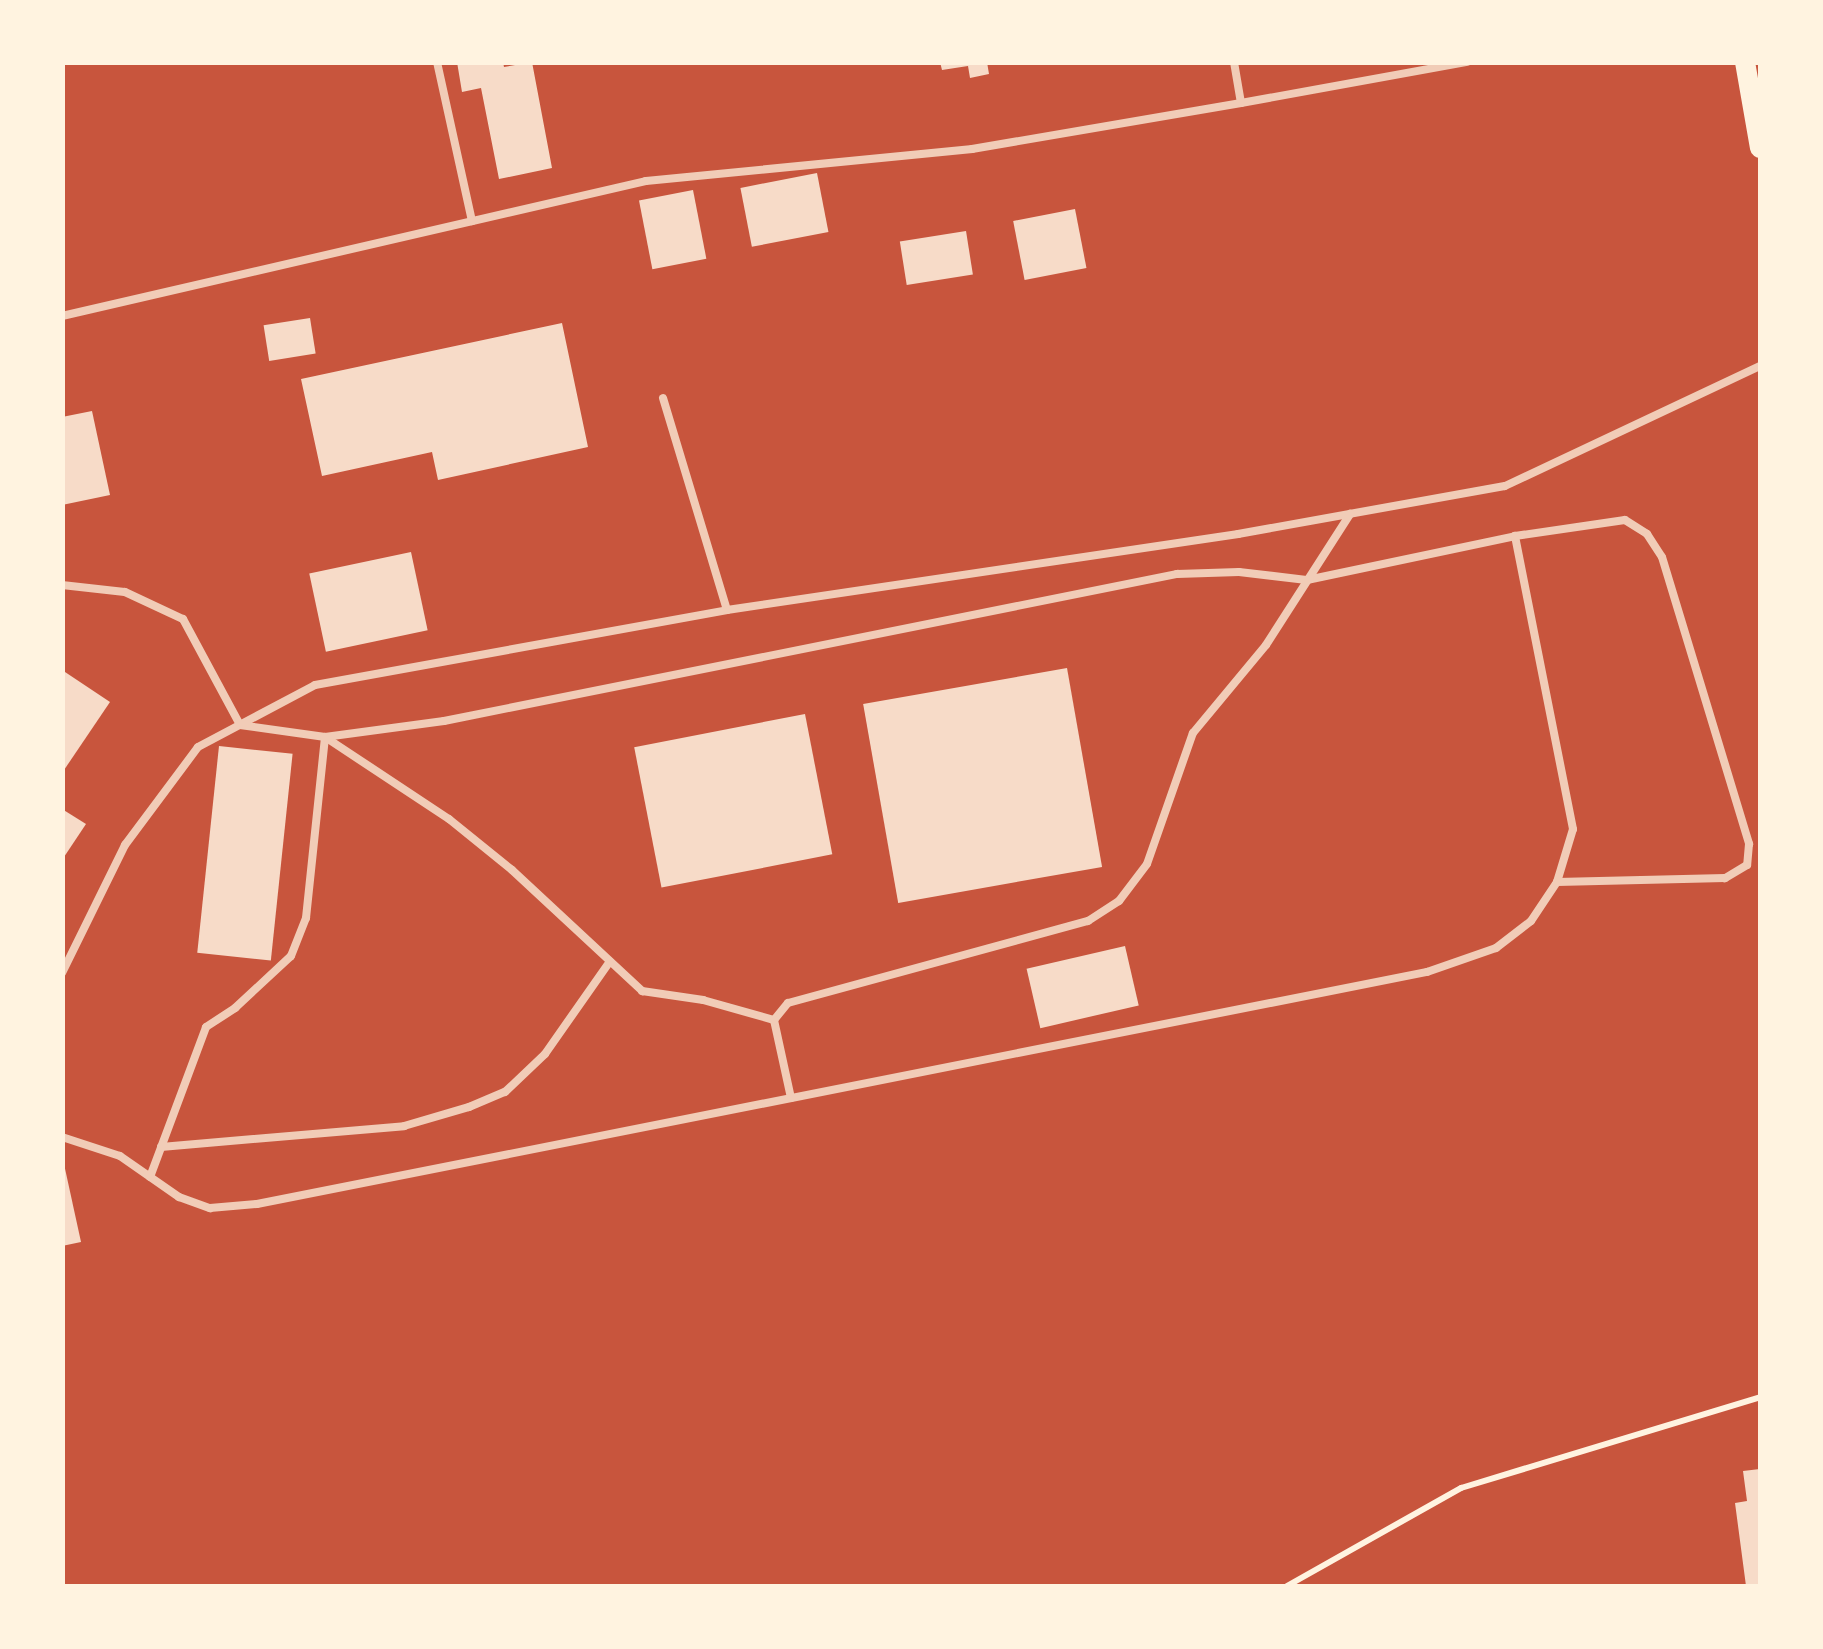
<!DOCTYPE html>
<style>
body{margin:0}
#map{position:relative;width:1823px;height:1649px;overflow:hidden;background:#c8553d;font-family:Bitter,serif}
div>[style]{position:absolute}
[style*='--x']{left:calc(var(--x)*1px);top:calc(var(--y)*1px);width:calc(var(--w)*1px);rotate:calc(var(--a)*1deg)}
.building>*{inset:0;background:#f7dbc8;transform-origin:0 0}
.path>*{height:6px;margin:-3px;padding:0 3px;transform-origin:3px;border-radius:3px;background:#fff3e0}
.service>*{height:8px;margin:-4px;padding:0 4px;transform-origin:4px;border-radius:4px;background:#f1ccb7}
.secondary>*{height:20px;margin:-10px;padding:0 10px;transform-origin:10px;border-radius:10px;background:#fff3e0}
span{translate:-50% -50%;white-space:nowrap;text-align:center;line-height:1.15;-webkit-text-stroke:8px #fff3e0;paint-order:stroke}
.frame{position:absolute;inset:0;border:65px solid #fff3e0;pointer-events:none}
</style>
<div id="map">
<div class="building">
<div style="clip-path:polygon(457px 62px,503px 62px,504px 67px,532px 62px,552px 168px,499px 179px,481px 88px,462px 92px)"></div>
<div style="clip-path:polygon(940px 62px,987px 62px,989px 74px,970px 78px,968px 66px,942px 70px)"></div>
<div style="left:817px;top:173px;width:60px;height:78px;rotate:79deg"></div>
<div style="left:693px;top:190px;width:70px;height:55px;rotate:79deg"></div>
<div style="left:1075px;top:209px;width:60px;height:63px;rotate:79deg"></div>
<div style="left:966px;top:231px;width:44px;height:67px;rotate:81deg"></div>
<div style="left:310px;top:318px;width:36px;height:47px;rotate:81deg"></div>
<div style="clip-path:polygon(562px 323px,588px 447px,438px 480px,432px 452px,322px 476px,301px 379px)"></div>
<div style="clip-path:polygon(92px 411px,110px 495px,62px 505px,62px 417px)"></div>
<div style="left:411px;top:552px;width:80px;height:104px;rotate:78deg"></div>
<div style="left:1067px;top:668px;width:202px;height:207px;rotate:80deg"></div>
<div style="clip-path:polygon(62px 670px,110px 702px,62px 773px)"></div>
<div style="left:805px;top:714px;width:143px;height:174px;rotate:79deg"></div>
<div style="left:219px;top:746px;width:74px;height:208px;rotate:6deg"></div>
<div style="clip-path:polygon(62px 809px,86px 824px,62px 860px)"></div>
<div style="left:1125px;top:946px;width:61px;height:101px;rotate:77deg"></div>
<div style="clip-path:polygon(64px 1164px,81px 1242px,62px 1246px,62px 1165px)"></div>
<div style="clip-path:polygon(1760px 1469px,1760px 1586px,1746px 1586px,1735px 1503px,1747px 1501px,1743px 1471px)"></div>
</div>
<div class="path">
<div style="--x:1287;--y:1586;--w:200;--a:-29.4"></div>
<div style="--x:1461;--y:1488;--w:313;--a:-16.9"></div>
</div>
<div class="service">
<div style="--x:437;--y:62;--w:163;--a:77.6"></div>
<div style="--x:1241;--y:103;--w:230;--a:-10.3"></div>
<div style="--x:62;--y:316;--w:599;--a:-13.02"></div>
<div style="--x:646;--y:181;--w:328;--a:-5.6"></div>
<div style="--x:972;--y:149;--w:273;--a:-9.7"></div>
<div style="--x:1241;--y:103;--w:42;--a:-99.7"></div>
<div style="--x:663;--y:398;--w:221;--a:73.2"></div>
<div style="--x:62;--y:585;--w:63;--a:6.3"></div>
<div style="--x:125;--y:592;--w:64;--a:25"></div>
<div style="--x:183;--y:619;--w:120;--a:61.7"></div>
<div style="--x:240;--y:725;--w:86;--a:8"></div>
<div style="--x:325;--y:737;--w:120;--a:-7.7"></div>
<div style="--x:444;--y:721;--w:748;--a:-11.34"></div>
<div style="--x:1177;--y:574;--w:62;--a:-1.8"></div>
<div style="--x:1239;--y:572;--w:68;--a:6.7"></div>
<div style="--x:1307;--y:580;--w:213;--a:-11.9"></div>
<div style="--x:62;--y:973;--w:143;--a:-63.8"></div>
<div style="--x:125;--y:845;--w:122;--a:-53.3"></div>
<div style="--x:198;--y:747;--w:132;--a:-27.9"></div>
<div style="--x:315;--y:685;--w:419;--a:-10.3"></div>
<div style="--x:727;--y:610;--w:517;--a:-8.46"></div>
<div style="--x:1238;--y:534;--w:271;--a:-10.2"></div>
<div style="--x:1505;--y:486;--w:282;--a:-25.2"></div>
<div style="--x:791;--y:1098;--w:80;--a:-102.3"></div>
<div style="--x:774;--y:1020;--w:22;--a:-51"></div>
<div style="--x:788;--y:1003;--w:311;--a:-15.3"></div>
<div style="--x:1088;--y:921;--w:37;--a:-33"></div>
<div style="--x:1119;--y:901;--w:46;--a:-52.9"></div>
<div style="--x:1147;--y:864;--w:139;--a:-70.7"></div>
<div style="--x:1193;--y:733;--w:114;--a:-50.3"></div>
<div style="--x:1266;--y:645;--w:156;--a:-57.3"></div>
<div style="--x:62;--y:1137;--w:61;--a:18.1"></div>
<div style="--x:120;--y:1156;--w:72;--a:34.8"></div>
<div style="--x:179;--y:1197;--w:33;--a:20"></div>
<div style="--x:210;--y:1208;--w:47;--a:-4.9"></div>
<div style="--x:257;--y:1204;--w:1193;--a:-11.22"></div>
<div style="--x:1427;--y:972;--w:73;--a:-19.2"></div>
<div style="--x:1496;--y:948;--w:44;--a:-37.6"></div>
<div style="--x:1531;--y:921;--w:47;--a:-56.3"></div>
<div style="--x:1557;--y:882;--w:55;--a:-73.2"></div>
<div style="--x:1573;--y:829;--w:299;--a:-101.2"></div>
<div style="--x:1515;--y:536;--w:111;--a:-8.3"></div>
<div style="--x:1625;--y:520;--w:26;--a:32"></div>
<div style="--x:1647;--y:534;--w:27;--a:57"></div>
<div style="--x:1662;--y:557;--w:300;--a:73.1"></div>
<div style="--x:1749;--y:844;--w:21;--a:95"></div>
<div style="--x:1747;--y:865;--w:26;--a:149"></div>
<div style="--x:1725;--y:878;--w:168;--a:178.6"></div>
<div style="--x:161;--y:1147;--w:244;--a:-4.9"></div>
<div style="--x:404;--y:1126;--w:68;--a:-16.3"></div>
<div style="--x:469;--y:1107;--w:39;--a:-23"></div>
<div style="--x:505;--y:1092;--w:55;--a:-43.5"></div>
<div style="--x:545;--y:1054;--w:113;--a:-55"></div>
<div style="--x:150;--y:1177;--w:160;--a:-69.5"></div>
<div style="--x:206;--y:1027;--w:35;--a:-33"></div>
<div style="--x:235;--y:1008;--w:76;--a:-42.9"></div>
<div style="--x:291;--y:956;--w:41;--a:-68.5"></div>
<div style="--x:306;--y:918;--w:182;--a:-84"></div>
<div style="--x:325;--y:737;--w:149;--a:33.5"></div>
<div style="--x:449;--y:819;--w:81;--a:39"></div>
<div style="--x:512;--y:870;--w:178;--a:42.9"></div>
<div style="--x:642;--y:991;--w:62;--a:8.4"></div>
<div style="--x:703;--y:1000;--w:74;--a:15.7"></div>
</div>
<div class="secondary">
<div style="--x:1745;--y:62;--w:87;--a:80.1"></div>
</div>
<div class="frame"></div>
</div>
